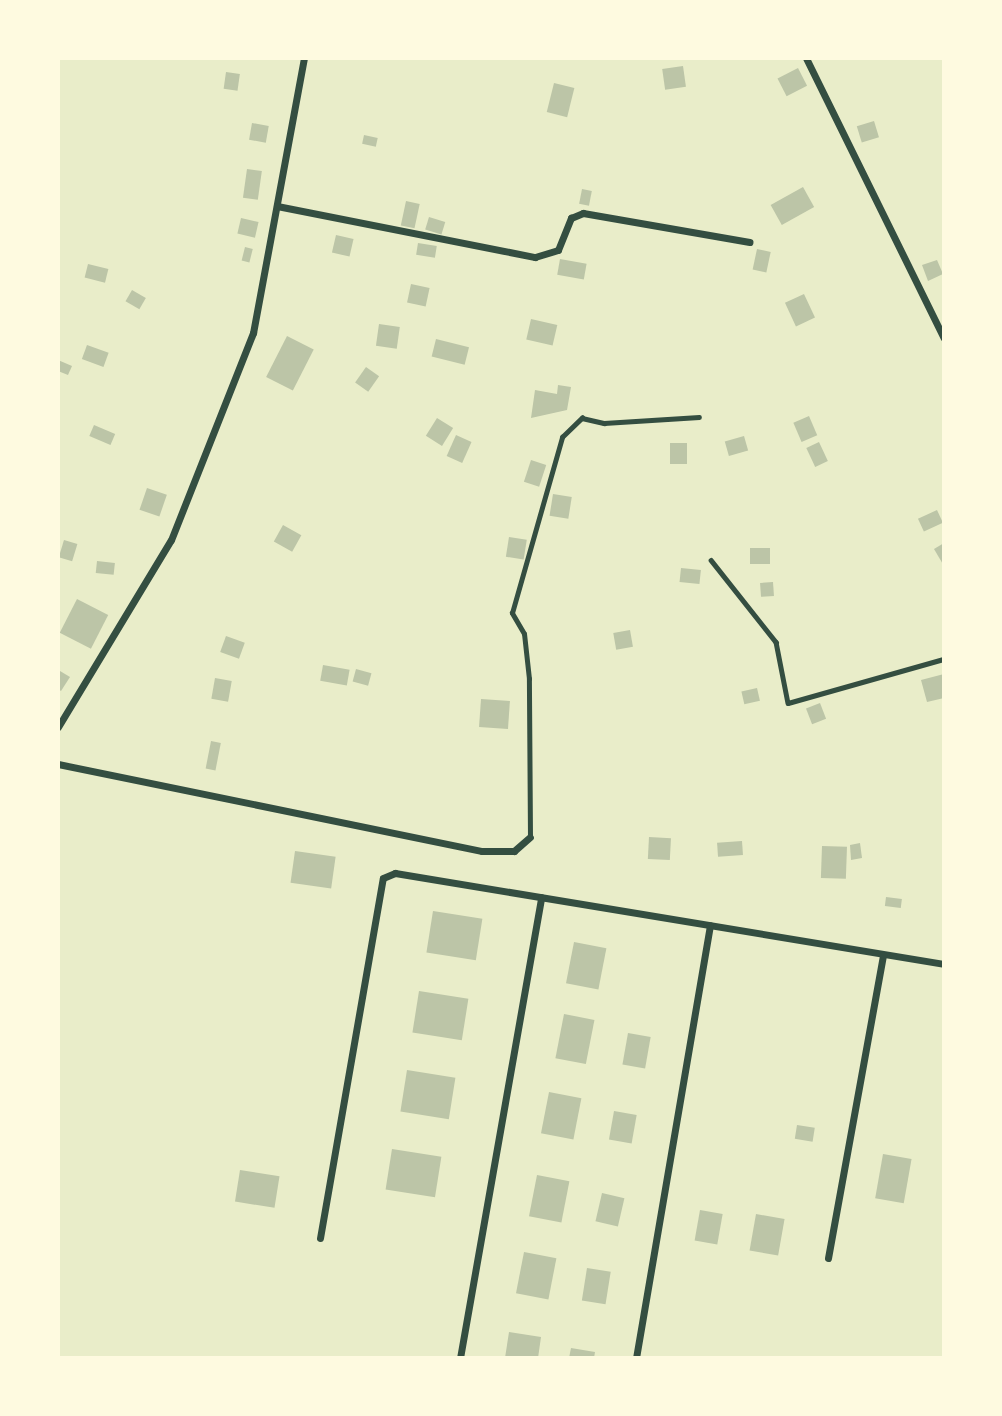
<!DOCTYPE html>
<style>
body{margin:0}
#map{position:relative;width:1002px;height:1416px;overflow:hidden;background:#e9edc9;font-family:"Alegreya Sans",sans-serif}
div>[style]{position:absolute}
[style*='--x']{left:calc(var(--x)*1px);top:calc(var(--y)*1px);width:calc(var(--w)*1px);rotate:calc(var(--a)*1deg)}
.building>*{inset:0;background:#bcc5a7;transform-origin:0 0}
.service>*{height:4.5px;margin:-2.25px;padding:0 2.25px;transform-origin:2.25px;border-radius:2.25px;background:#344e41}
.minor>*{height:7px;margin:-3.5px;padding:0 3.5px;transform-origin:3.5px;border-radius:3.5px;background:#344e41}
span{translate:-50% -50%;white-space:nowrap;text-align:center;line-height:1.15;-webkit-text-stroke:5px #fefae0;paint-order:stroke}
.frame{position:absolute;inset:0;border:60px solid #fefae0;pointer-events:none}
</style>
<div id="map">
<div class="building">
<div style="left:683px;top:66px;width:21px;height:21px;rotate:82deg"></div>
<div style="left:798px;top:68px;width:20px;height:23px;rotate:63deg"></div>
<div style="left:226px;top:72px;width:14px;height:17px;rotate:8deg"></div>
<div style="left:554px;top:83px;width:21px;height:30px;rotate:14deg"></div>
<div style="left:874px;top:121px;width:17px;height:18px;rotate:73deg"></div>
<div style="left:252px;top:123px;width:17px;height:17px;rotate:10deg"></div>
<div style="left:364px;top:135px;width:14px;height:9px;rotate:12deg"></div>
<div style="left:247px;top:169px;width:15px;height:29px;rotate:8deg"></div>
<div style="left:803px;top:187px;width:23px;height:37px;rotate:61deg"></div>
<div style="left:582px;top:189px;width:10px;height:15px;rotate:11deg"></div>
<div style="left:406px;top:201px;width:14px;height:25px;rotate:12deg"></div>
<div style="left:429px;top:217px;width:17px;height:13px;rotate:17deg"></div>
<div style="left:241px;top:218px;width:18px;height:16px;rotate:13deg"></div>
<div style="left:336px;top:235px;width:18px;height:18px;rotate:13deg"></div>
<div style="left:418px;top:243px;width:19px;height:12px;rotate:9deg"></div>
<div style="left:245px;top:247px;width:8px;height:14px;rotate:14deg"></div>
<div style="left:757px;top:249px;width:14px;height:21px;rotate:12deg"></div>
<div style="left:560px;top:259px;width:27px;height:16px;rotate:10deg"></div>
<div style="clip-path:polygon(937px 260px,943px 274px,928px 281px,922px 265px)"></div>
<div style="left:88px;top:264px;width:21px;height:14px;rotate:14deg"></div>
<div style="left:411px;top:284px;width:19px;height:19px;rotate:12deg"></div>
<div style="left:132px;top:290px;width:16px;height:13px;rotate:30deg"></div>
<div style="left:804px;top:294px;width:26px;height:21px;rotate:65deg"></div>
<div style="left:531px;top:319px;width:27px;height:21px;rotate:13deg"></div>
<div style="left:379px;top:324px;width:21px;height:22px;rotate:8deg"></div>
<div style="left:287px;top:336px;width:30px;height:46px;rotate:27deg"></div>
<div style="left:436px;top:339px;width:34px;height:18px;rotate:14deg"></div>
<div style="left:87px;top:345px;width:23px;height:15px;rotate:20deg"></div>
<div style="clip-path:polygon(58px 360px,72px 366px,68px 375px,58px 371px)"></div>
<div style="left:366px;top:367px;width:16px;height:19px;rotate:35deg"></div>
<div style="clip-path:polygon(558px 385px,571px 387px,567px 410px,531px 418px,535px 390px,557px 394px)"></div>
<div style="left:809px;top:416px;width:21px;height:17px;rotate:67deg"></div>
<div style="left:437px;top:418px;width:19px;height:21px;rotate:32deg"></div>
<div style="left:94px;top:425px;width:23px;height:12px;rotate:23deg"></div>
<div style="left:456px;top:435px;width:17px;height:23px;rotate:24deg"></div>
<div style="left:744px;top:436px;width:15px;height:20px;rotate:74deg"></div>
<div style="left:819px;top:442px;width:21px;height:14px;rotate:65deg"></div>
<div style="left:670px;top:443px;width:17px;height:21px"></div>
<div style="left:531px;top:460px;width:16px;height:23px;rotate:18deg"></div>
<div style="left:147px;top:488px;width:21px;height:23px;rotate:19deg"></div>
<div style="left:553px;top:494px;width:19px;height:22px;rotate:9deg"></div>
<div style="left:937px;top:510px;width:14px;height:21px;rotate:65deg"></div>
<div style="left:283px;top:525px;width:21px;height:19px;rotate:29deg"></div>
<div style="left:509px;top:537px;width:18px;height:20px;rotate:9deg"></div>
<div style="left:64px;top:540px;width:14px;height:18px;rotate:17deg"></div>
<div style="clip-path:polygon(944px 543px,944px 566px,934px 549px)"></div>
<div style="left:770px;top:548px;width:16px;height:20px;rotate:90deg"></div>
<div style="left:97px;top:561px;width:18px;height:12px;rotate:6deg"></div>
<div style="left:681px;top:568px;width:20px;height:14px;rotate:6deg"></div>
<div style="left:773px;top:582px;width:14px;height:13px;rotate:86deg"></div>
<div style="left:77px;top:599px;width:35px;height:38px;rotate:27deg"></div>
<div style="left:630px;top:630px;width:17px;height:17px;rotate:80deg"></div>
<div style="left:226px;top:636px;width:20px;height:17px;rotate:20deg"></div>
<div style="left:323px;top:665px;width:27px;height:16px;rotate:10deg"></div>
<div style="left:356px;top:669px;width:16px;height:13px;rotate:15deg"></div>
<div style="clip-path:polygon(60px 671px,70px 677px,61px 691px,58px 689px)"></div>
<div style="clip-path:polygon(944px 674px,944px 698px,927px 702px,921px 680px)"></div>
<div style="left:215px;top:678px;width:17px;height:21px;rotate:10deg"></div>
<div style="left:757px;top:688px;width:13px;height:16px;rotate:77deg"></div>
<div style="left:481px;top:699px;width:29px;height:28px;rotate:4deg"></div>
<div style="left:820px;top:703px;width:17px;height:15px;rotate:69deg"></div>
<div style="left:211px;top:741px;width:10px;height:28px;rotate:11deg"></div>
<div style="left:649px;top:837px;width:22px;height:22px;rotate:3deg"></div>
<div style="left:742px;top:841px;width:14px;height:25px;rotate:86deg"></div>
<div style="clip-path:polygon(860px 843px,862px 858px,851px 860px,850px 845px)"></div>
<div style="left:822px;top:846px;width:25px;height:32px;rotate:2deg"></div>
<div style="left:295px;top:851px;width:41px;height:32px;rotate:8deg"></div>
<div style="left:886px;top:897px;width:16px;height:9px;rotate:7deg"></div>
<div style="left:433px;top:911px;width:50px;height:42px;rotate:9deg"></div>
<div style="left:574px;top:942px;width:33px;height:42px;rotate:11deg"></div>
<div style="left:419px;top:991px;width:50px;height:42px;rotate:9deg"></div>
<div style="left:564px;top:1014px;width:31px;height:45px;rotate:11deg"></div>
<div style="left:628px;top:1033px;width:23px;height:32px;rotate:10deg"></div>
<div style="left:407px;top:1070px;width:49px;height:42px;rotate:9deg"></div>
<div style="left:549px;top:1092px;width:33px;height:42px;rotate:11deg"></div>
<div style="left:614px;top:1111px;width:23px;height:29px;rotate:10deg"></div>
<div style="left:797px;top:1125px;width:18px;height:14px;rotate:9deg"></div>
<div style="left:392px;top:1149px;width:50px;height:41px;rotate:9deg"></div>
<div style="left:883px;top:1154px;width:29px;height:45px;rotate:10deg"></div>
<div style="left:240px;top:1170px;width:40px;height:32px;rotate:9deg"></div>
<div style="left:537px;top:1175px;width:33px;height:42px;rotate:11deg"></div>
<div style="left:602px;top:1193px;width:23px;height:29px;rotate:13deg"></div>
<div style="left:700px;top:1210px;width:23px;height:31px;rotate:10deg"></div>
<div style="left:756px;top:1214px;width:29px;height:37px;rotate:10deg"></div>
<div style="left:524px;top:1252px;width:33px;height:42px;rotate:11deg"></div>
<div style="left:587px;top:1268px;width:24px;height:33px;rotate:9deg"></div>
<div style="clip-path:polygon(509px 1332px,541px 1337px,538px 1358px,505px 1358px)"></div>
<div style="clip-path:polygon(571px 1348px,595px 1352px,594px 1358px,569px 1358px)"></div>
</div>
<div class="service">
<div style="--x:711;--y:560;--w:105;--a:51.6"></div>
<div style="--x:776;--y:642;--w:62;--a:78.9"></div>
<div style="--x:788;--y:703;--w:162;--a:-15.8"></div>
<div style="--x:530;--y:837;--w:158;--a:-90.4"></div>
<div style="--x:529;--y:679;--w:45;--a:-96.3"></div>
<div style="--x:524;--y:634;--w:24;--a:-120"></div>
<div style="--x:512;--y:613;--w:183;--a:-74.1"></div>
<div style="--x:562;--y:437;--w:28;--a:-44"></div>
<div style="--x:582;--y:418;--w:23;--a:13"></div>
<div style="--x:604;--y:423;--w:95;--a:-3.6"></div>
</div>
<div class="minor">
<div style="--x:806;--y:58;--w:312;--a:63.8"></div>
<div style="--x:277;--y:206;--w:263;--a:11.2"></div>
<div style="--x:535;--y:257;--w:24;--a:-17"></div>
<div style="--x:558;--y:250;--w:35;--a:-68"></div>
<div style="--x:571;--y:218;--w:13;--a:-23"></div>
<div style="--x:583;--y:213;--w:169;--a:9.9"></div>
<div style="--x:58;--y:727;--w:218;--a:-58.9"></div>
<div style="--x:171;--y:540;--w:223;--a:-68.4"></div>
<div style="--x:253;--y:333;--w:280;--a:-79.5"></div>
<div style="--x:58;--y:764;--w:433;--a:11.6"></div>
<div style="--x:482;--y:851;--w:32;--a:0"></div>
<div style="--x:514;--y:851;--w:21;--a:-41"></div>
<div style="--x:320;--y:1238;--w:365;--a:-80.1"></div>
<div style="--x:383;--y:878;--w:13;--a:-23"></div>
<div style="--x:395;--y:873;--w:556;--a:9.41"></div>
<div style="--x:828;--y:1258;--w:308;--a:-79.7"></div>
<div style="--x:460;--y:1358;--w:468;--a:-80"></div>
<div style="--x:636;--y:1358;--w:439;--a:-80.3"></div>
</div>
<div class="frame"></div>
</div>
